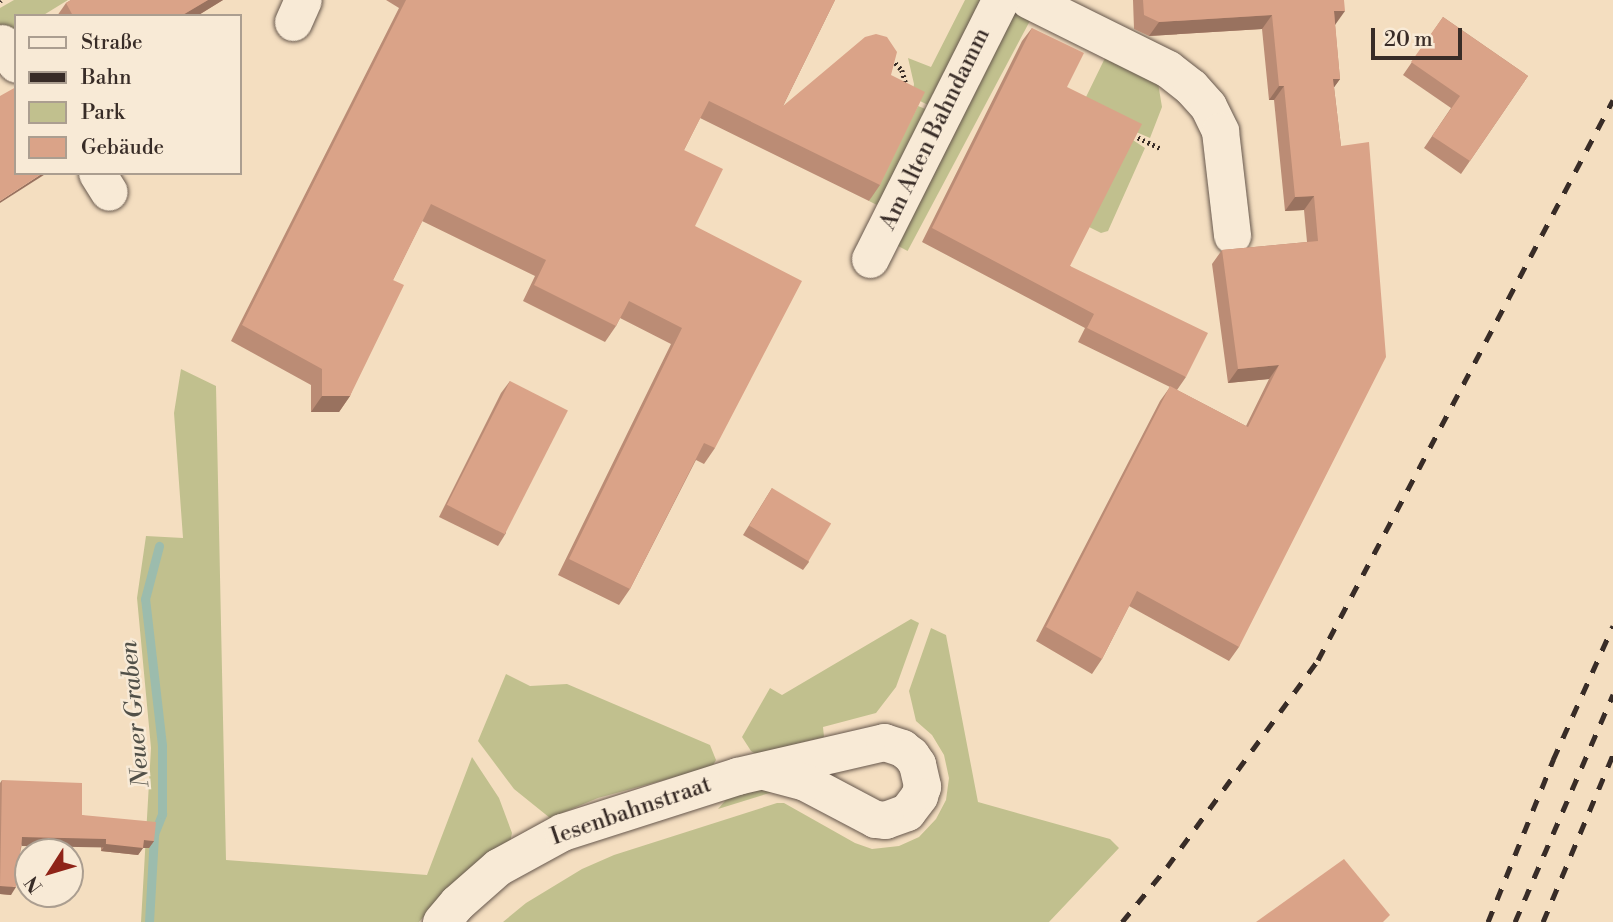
<!DOCTYPE html>
<meta charset="utf-8">
<style>
body{margin:0}
#map{position:relative;width:1613px;height:922px;overflow:hidden;background:#f4dec0;font-family:"Libre Bodoni",serif}
div>[style]{position:absolute}
[style*='--x']{left:calc(var(--x)*1px);top:calc(var(--y)*1px);width:calc(var(--w)*1px);rotate:calc(var(--a)*1deg)}
.green>*{inset:0;background:#c1c08e;transform-origin:0 0}
.stream>*{height:9px;margin:-4.5px;padding:0 4.5px;transform-origin:4.5px;border-radius:4.5px;background:#9cbcad}
.path>*{height:4.5px;margin-top:-2.25px;transform-origin:0;background:repeating-linear-gradient(90deg,#382c27 0 2px,transparent 0 5.5px)}
.roads{filter:drop-shadow(0 0 2px #67584d) drop-shadow(0 0 2px #67584d)}
.minor>*{height:37px;margin:-18.5px;padding:0 18.5px;transform-origin:18.5px;border-radius:18.5px;background:#f8ead6}
.rail>*{height:5px;margin-top:-2.5px;transform-origin:0;background:repeating-linear-gradient(90deg,#382c27 0 12px,transparent 0 24px)}
.wall>*{inset:0;background:#bb8c75}
.shaded-wall>*{inset:0;background:#99725f;transform-origin:0 0}
.building>*{inset:0;background:#daa388;transform-origin:0 0}
span{translate:-50% -50%;white-space:nowrap;text-align:center;line-height:1.15;-webkit-text-stroke:5px #f8ead6;paint-order:stroke}
.street-label{font-size:23px;color:#382c27}
.water-label{font-size:24px;color:#515048;font-style:italic}
.legend{position:absolute;left:14px;top:14px;width:228px;height:161px;box-sizing:border-box;background:#f8ead6;border:2px solid #ab9e90;margin:0;padding:9px 12px;list-style:none;font-size:21px;color:#382c27}
.legend li{display:flex;align-items:center;gap:14px;height:35px}
.legend b{width:35px;border:2px solid #ab9e90}
.north{position:absolute;left:14px;top:838px;width:70px;height:70px;box-sizing:border-box;background:#f8ead6;border:2px solid #ab9e90;border-radius:50%;rotate:233deg;font-size:19px;font-weight:700;line-height:28px;text-align:center;color:#382c27}
.north::after{content:'';display:block;margin:auto;width:24px;height:32px;background:#8f2418;clip-path:polygon(50% 0,100% 100%,50% 72%,0 100%)}
.scale{position:absolute;left:1371px;top:28px;width:91px;height:32px;box-sizing:border-box;border:4px solid #382c27;border-top:0;padding-left:9px;font-size:21px;line-height:24px;white-space:nowrap;color:#382c27;-webkit-text-stroke:5px #f8ead6;paint-order:stroke}
</style>
<div id="map">
<div class="green">
<div style="clip-path:polygon(14px 0,68px 0,42px 16px,16px 16px,16px 31px,0 41px,0 8px)"></div>
<div style="clip-path:polygon(965px 0,980px 0,930px 106px,912px 97px,914px 84px,908px 58px,931px 67px)"></div>
<div style="left:1032px;top:17px;width:265px;height:25px;rotate:118deg"></div>
<div style="clip-path:polygon(1105px 58px,1158px 83px,1162px 107px,1150px 138px,1090px 112px,1145px 148px,1108px 231px,1101px 233px,1049px 207px,1048px 175px)"></div>
<div style="clip-path:polygon(918px 106px,928px 110px,883px 208px,869px 201px)"></div>
<div style="clip-path:polygon(181px 369px,216px 386px,226px 860px,427px 875px,472px 757px,499px 798px,512px 833px,510px 842px,447px 891px,419px 922px,141px 922px,151px 748px,137px 598px,146px 536px,183px 538px,174px 413px)"></div>
<div style="clip-path:polygon(911px 619px,919px 623px,896px 687px,876px 713px,823px 727px,824px 737px,756px 754px,751px 751px,742px 737px,770px 688px,782px 695px)"></div>
<div style="clip-path:polygon(931px 628px,946px 635px,978px 802px,1110px 839px,1119px 848px,1049px 922px,503px 922px,526px 903px,582px 869px,614px 855px,777px 803px,784px 803px,855px 843px,872px 849px,899px 846px,919px 837px,936px 819px,946px 800px,949px 778px,944px 755px,932px 735px,916px 721px,909px 691px)"></div>
<div style="clip-path:polygon(506px 674px,530px 686px,567px 684px,710px 745px,716px 760px,712px 767px,598px 798px,550px 818px,514px 789px,478px 741px)"></div>
<div style="clip-path:polygon(755px 789px,776px 791px,718px 809px,731px 794px)"></div>
</div>
<div class="stream">
<div style="--x:149;--y:922;--w:88;--a:-86.7"></div>
<div style="--x:154;--y:834;--w:22;--a:-68"></div>
<div style="--x:162;--y:814;--w:69;--a:-90"></div>
<div style="--x:162;--y:745;--w:147;--a:-96.6"></div>
<div style="--x:145;--y:599;--w:55;--a:-75.2"></div>
</div>
<div class="path">
<div style="--x:0;--y:1;--w:1;--a:-45"></div>
<div style="--x:892;--y:59;--w:15;--a:48"></div>
<div style="--x:902;--y:70;--w:18;--a:74"></div>
<div style="--x:1133;--y:135;--w:30;--a:26"></div>
</div>
<div class="roads">
<div class="minor">
<div style="--x:1029;--y:0;--w:155;--a:26.4"></div>
<div style="--x:1168;--y:69;--w:29;--a:38"></div>
<div style="--x:1191;--y:87;--w:25;--a:48"></div>
<div style="--x:1208;--y:106;--w:28;--a:64"></div>
<div style="--x:1220;--y:131;--w:105;--a:83.4"></div>
<div style="--x:293;--y:22;--w:24;--a:-66"></div>
<div style="--x:2;--y:43;--w:25;--a:56"></div>
<div style="--x:97;--y:173;--w:22;--a:58"></div>
<div style="--x:870;--y:259;--w:290;--a:-63.3"></div>
<div style="--x:441;--y:922;--w:25;--a:-50"></div>
<div style="--x:457;--y:903;--w:55;--a:-41.3"></div>
<div style="--x:498;--y:867;--w:73;--a:-28.7"></div>
<div style="--x:562;--y:832;--w:184;--a:-17.7"></div>
<div style="--x:737;--y:776;--w:151;--a:-13"></div>
<div style="--x:884;--y:742;--w:19;--a:18"></div>
<div style="--x:902;--y:748;--w:11;--a:38"></div>
<div style="--x:911;--y:755;--w:11;--a:56"></div>
<div style="--x:917;--y:764;--w:23;--a:77"></div>
<div style="--x:922;--y:786;--w:10;--a:107"></div>
<div style="--x:919;--y:796;--w:20;--a:127"></div>
<div style="--x:907;--y:812;--w:23;--a:160"></div>
<div style="--x:885;--y:820;--w:10;--a:-174"></div>
<div style="--x:875;--y:819;--w:79;--a:-152.1"></div>
<div style="--x:805;--y:782;--w:42;--a:-165"></div>
</div>
</div>
<div class="rail">
<div style="--x:1122;--y:922;--w:71;--a:-50.7"></div>
<div style="--x:1167;--y:867;--w:256;--a:-53.9"></div>
<div style="--x:1318;--y:660;--w:633;--a:-62.22"></div>
<div style="--x:1488;--y:922;--w:175;--a:-68.1"></div>
<div style="--x:1553;--y:760;--w:147;--a:-65.9"></div>
<div style="--x:1515;--y:922;--w:248;--a:-66.7"></div>
<div style="--x:1543;--y:922;--w:181;--a:-67.3"></div>
</div>
<div class="wall">
<div style="clip-path:polygon(71px 0,223px 0,197px 16px,57px 16px,66px 3px)"></div>
<div style="clip-path:polygon(386px 0,835px 0,783px 106px,891px 75px,880px 185px,869px 201px,700px 118px,684px 150px,695px 226px,715px 448px,704px 464px,696px 460px,630px 589px,619px 605px,558px 575px,671px 344px,620px 318px,616px 326px,605px 342px,523px 301px,535px 276px,422px 221px,393px 280px,350px 396px,339px 412px,311px 412px,311px 385px,231px 341px,399px 8px)"></div>
<div style="clip-path:polygon(1133px 0,1344px 0,1335px 25px,1340px 79px,1334px 87px,1341px 146px,1239px 647px,1229px 661px,1129px 606px,1102px 659px,1092px 674px,1036px 641px,1160px 401px,1170px 387px,1078px 342px,1085px 328px,922px 242px,1022px 41px,1032px 28px,1067px 87px,1070px 266px,1186px 377px,1177px 390px,1246px 426px,1269px 379px,1228px 383px,1212px 264px,1222px 250px,1307px 242px,1304px 210px,1285px 211px,1274px 100px,1269px 100px,1262px 29px,1149px 36px,1134px 29px)"></div>
<div style="clip-path:polygon(1443px 17px,1528px 76px,1461px 174px,1424px 148px,1451px 108px,1403px 75px)"></div>
<div style="clip-path:polygon(510px 381px,506px 533px,498px 546px,439px 517px,501px 393px)"></div>
<div style="clip-path:polygon(772px 488px,809px 562px,803px 570px,743px 535px)"></div>
<div style="clip-path:polygon(2px 780px,82px 815px,154px 841px,149px 848px,143px 848px,138px 855px,101px 851px,101px 846px,22px 844px,11px 895px,0 894px,0 783px)"></div>
</div>
<div class="shaded-wall">
<div style="clip-path:polygon(208px 0,223px 0,197px 16px,181px 16px)"></div>
<div style="clip-path:polygon(1334px 11px,1345px 11px,1335px 25px)"></div>
<div style="clip-path:polygon(1272px 15px,1262px 29px,1149px 36px,1159px 22px)"></div>
<div style="clip-path:polygon(1333px 79px,1340px 79px,1330px 93px)"></div>
<div style="clip-path:polygon(1279px 86px,1284px 86px,1274px 100px,1269px 100px)"></div>
<div style="clip-path:polygon(43px 173px,47px 173px,0 203px,0 201px)"></div>
<div style="clip-path:polygon(1314px 196px,1304px 210px,1285px 211px,1295px 197px)"></div>
<div style="clip-path:polygon(1279px 365px,1269px 379px,1228px 383px,1238px 369px)"></div>
<div style="clip-path:polygon(322px 396px,350px 396px,339px 412px,311px 412px)"></div>
<div style="left:22px;top:837px;width:84px;height:9px;rotate:1deg"></div>
<div style="clip-path:polygon(144px 840px,154px 841px,149px 848px,143px 848px,138px 855px,101px 851px,106px 844px)"></div>
<div style="clip-path:polygon(0 886px,16px 887px,11px 895px,0 894px)"></div>
</div>
<div class="building">
<div style="clip-path:polygon(71px 0,208px 0,181px 16px,73px 16px,66px 3px)"></div>
<div style="clip-path:polygon(406px 0,835px 0,783px 106px,865px 37px,876px 34px,887px 37px,897px 52px,891px 75px,925px 92px,880px 185px,709px 101px,684px 150px,723px 169px,695px 226px,802px 281px,715px 448px,704px 443px,630px 589px,569px 559px,682px 328px,629px 301px,616px 326px,534px 285px,546px 260px,431px 204px,393px 280px,404px 285px,350px 396px,322px 396px,322px 369px,242px 325px)"></div>
<div style="clip-path:polygon(1143px 0,1344px 0,1345px 11px,1334px 11px,1340px 79px,1333px 79px,1341px 146px,1369px 142px,1386px 357px,1239px 647px,1137px 591px,1102px 659px,1046px 627px,1170px 386px,1248px 427px,1279px 365px,1238px 369px,1222px 250px,1318px 241px,1314px 196px,1295px 197px,1284px 86px,1279px 86px,1272px 15px,1159px 22px,1144px 15px)"></div>
<div style="clip-path:polygon(1443px 17px,1528px 76px,1470px 161px,1432px 136px,1460px 96px,1411px 62px)"></div>
<div style="clip-path:polygon(1032px 28px,1084px 53px,1067px 87px,1142px 124px,1070px 266px,1208px 333px,1186px 377px,1087px 328px,1094px 314px,932px 228px)"></div>
<div style="clip-path:polygon(16px 87px,16px 173px,43px 173px,0 201px,0 96px)"></div>
<div style="left:510px;top:381px;width:65px;height:139px;rotate:27deg"></div>
<div style="left:772px;top:488px;width:69px;height:44px;rotate:31deg"></div>
<div style="clip-path:polygon(2px 780px,82px 783px,82px 815px,156px 822px,154px 841px,144px 840px,143px 848px,106px 844px,106px 839px,22px 837px,16px 887px,0 886px)"></div>
<div style="clip-path:polygon(1344px 859px,1390px 915px,1383px 922px,1256px 922px)"></div>
</div>
<div class="street-label">
<span style="left:935px;top:129px;rotate:-64deg">Am Alten Bahndamm</span>
<span style="left:631px;top:811px;rotate:-19deg">Iesenbahnstraat</span>
</div>
<div class="water-label">
<span style="left:136px;top:714px;rotate:-95deg">Neuer Graben</span>
</div>
<ul class="legend">
<li><b style="height:9px;background:#f8ead6"></b>Straße</li>
<li><b style="height:9px;background:#382c27"></b>Bahn</li>
<li><b style="height:19px;background:#c1c08e"></b>Park</li>
<li><b style="height:19px;background:#daa388"></b>Gebäude</li>
</ul>
<div class="north">N</div>
<div class="scale">20 m</div>
</div>
